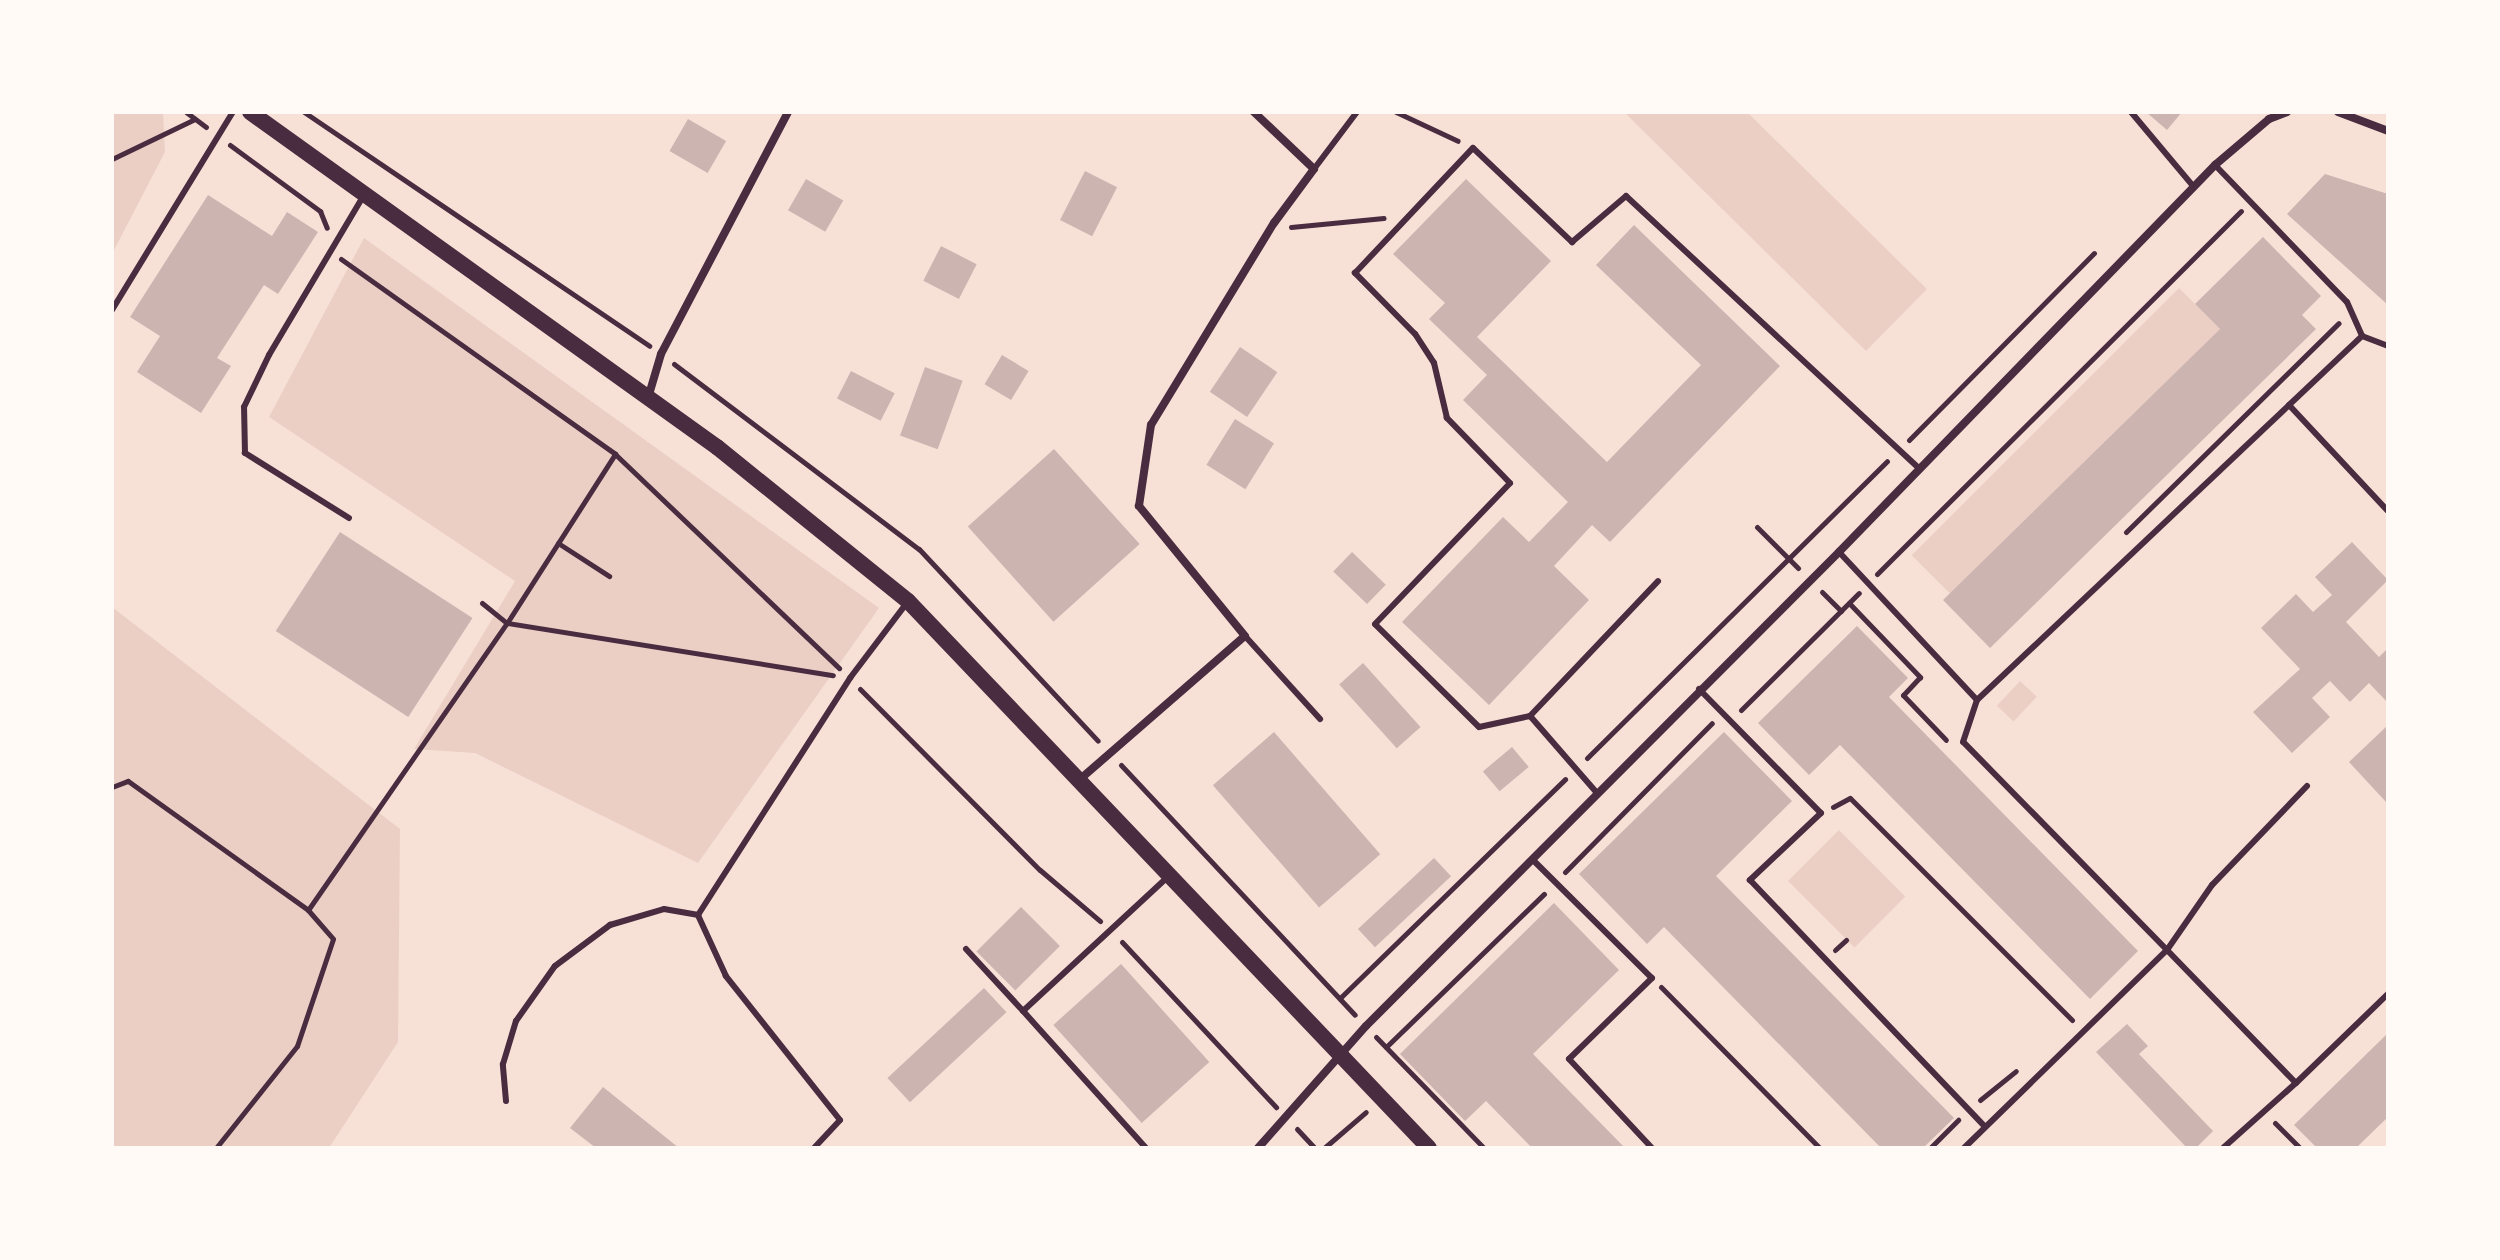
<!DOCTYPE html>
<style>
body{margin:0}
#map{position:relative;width:2500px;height:1260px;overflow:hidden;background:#f7e1d7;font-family:"DejaVu Sans",sans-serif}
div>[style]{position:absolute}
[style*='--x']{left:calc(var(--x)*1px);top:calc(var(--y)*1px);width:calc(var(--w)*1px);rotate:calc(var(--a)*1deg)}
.green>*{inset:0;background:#ebcfc5;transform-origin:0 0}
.building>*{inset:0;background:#ccb4b1;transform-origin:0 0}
.path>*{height:5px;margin:-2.5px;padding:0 2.5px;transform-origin:2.5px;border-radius:2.5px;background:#4a2c40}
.service>*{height:6px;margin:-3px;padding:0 3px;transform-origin:3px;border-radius:3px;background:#4a2c40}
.minor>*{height:8px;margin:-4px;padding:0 4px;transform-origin:4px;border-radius:4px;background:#4a2c40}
.secondary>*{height:16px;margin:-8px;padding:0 8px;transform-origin:8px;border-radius:8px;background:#4a2c40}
span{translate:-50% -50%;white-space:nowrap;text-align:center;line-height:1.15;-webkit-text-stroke:6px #fffaf5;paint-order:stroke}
.frame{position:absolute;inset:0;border:114px solid #fffaf5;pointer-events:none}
</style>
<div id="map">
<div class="green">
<div style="clip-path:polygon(112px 112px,163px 112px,165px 152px,112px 254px)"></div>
<div style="clip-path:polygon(1624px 112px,1747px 112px,1927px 289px,1866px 351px)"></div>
<div style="clip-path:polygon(364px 238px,879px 608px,698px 863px,475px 753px,414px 749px,515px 581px,269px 417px)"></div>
<div style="left:2179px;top:288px;width:58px;height:378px;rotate:45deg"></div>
<div style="clip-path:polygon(112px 607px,400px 829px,398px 1042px,329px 1148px,112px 1148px)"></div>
<div style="left:2020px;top:681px;width:23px;height:34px;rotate:43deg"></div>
<div style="left:1839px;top:830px;width:94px;height:72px;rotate:45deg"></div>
</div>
<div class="building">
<div style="clip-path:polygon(2146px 112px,2182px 112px,2167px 130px)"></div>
<div style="left:688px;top:119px;width:44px;height:37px;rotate:30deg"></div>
<div style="left:1085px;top:171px;width:36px;height:55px;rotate:27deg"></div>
<div style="clip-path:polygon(2325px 174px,2388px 194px,2388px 305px,2287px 214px)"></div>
<div style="left:806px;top:179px;width:43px;height:36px;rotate:30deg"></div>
<div style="clip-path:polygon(1466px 179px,1551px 261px,1477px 337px,1607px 462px,1701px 365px,1596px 265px,1634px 225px,1780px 366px,1610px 542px,1592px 525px,1554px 566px,1589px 600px,1489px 705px,1402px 622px,1503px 517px,1529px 542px,1568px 502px,1463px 400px,1487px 375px,1429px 319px,1445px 303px,1393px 254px)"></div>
<div style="clip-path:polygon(208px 195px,272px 236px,287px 212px,318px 232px,278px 294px,264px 285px,217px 358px,231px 366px,201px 413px,137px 372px,160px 336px,130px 317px)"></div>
<div style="clip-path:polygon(2263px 237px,2321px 296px,2302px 315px,2316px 329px,1990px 648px,1943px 600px,2220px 329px,2195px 304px)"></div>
<div style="left:941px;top:246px;width:40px;height:39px;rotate:27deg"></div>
<div style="left:1240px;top:347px;width:45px;height:54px;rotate:34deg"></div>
<div style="left:1002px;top:355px;width:31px;height:34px;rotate:31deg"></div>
<div style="left:925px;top:367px;width:40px;height:73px;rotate:20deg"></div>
<div style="left:851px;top:371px;width:49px;height:31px;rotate:27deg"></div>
<div style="left:1235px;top:419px;width:46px;height:54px;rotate:32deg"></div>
<div style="left:1054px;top:449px;width:128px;height:116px;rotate:48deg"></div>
<div style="left:340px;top:532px;width:158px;height:118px;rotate:33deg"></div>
<div style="clip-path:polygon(2352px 542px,2388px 580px,2346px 622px,2379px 657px,2388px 648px,2388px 703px,2369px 683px,2350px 702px,2330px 681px,2312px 698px,2330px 717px,2292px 753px,2253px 712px,2300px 669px,2261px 628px,2296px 594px,2313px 612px,2332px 595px,2315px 577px)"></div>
<div style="left:1352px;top:552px;width:47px;height:27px;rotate:44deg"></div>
<div style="clip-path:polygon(1857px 626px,1908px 678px,1889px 697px,2138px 951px,2090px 999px,1840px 745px,1809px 775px,1758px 723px)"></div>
<div style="left:1363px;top:663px;width:86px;height:32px;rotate:48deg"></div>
<div style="clip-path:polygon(2388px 725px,2388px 800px,2386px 802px,2349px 762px)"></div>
<div style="left:1274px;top:732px;width:162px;height:81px;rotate:49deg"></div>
<div style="clip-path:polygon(1724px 732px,1792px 801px,1716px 876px,1954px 1118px,1923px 1148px,1881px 1148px,1664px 927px,1647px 944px,1579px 874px)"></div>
<div style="left:1512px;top:747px;width:26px;height:38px;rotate:50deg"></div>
<div style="left:1434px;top:858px;width:25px;height:104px;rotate:47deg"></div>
<div style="clip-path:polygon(1554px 903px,1619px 970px,1533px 1054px,1625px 1148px,1532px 1148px,1486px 1101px,1465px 1121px,1400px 1054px)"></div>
<div style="left:1021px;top:907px;width:55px;height:63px;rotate:45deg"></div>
<div style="left:1121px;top:964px;width:132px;height:91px;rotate:48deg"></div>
<div style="left:984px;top:988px;width:33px;height:132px;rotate:47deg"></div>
<div style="clip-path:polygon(2127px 1024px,2148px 1046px,2139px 1054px,2213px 1131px,2196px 1148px,2187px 1148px,2096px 1052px)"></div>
<div style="clip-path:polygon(2388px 1033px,2388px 1117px,2356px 1148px,2317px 1148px,2294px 1125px)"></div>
<div style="clip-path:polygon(603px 1087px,679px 1148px,596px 1148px,570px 1128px)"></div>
</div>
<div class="path">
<div style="--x:186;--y:112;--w:25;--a:37"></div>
<div style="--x:304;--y:112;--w:417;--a:34.1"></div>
<div style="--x:1396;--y:112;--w:68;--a:25.1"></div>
<div style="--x:230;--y:145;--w:112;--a:36.3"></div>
<div style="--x:320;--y:211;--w:18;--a:68"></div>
<div style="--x:112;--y:159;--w:92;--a:-25.7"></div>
<div style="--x:1291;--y:227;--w:93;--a:-5.5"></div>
<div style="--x:341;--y:259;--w:336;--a:35.4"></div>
<div style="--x:615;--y:454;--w:310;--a:43.7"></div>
<div style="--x:674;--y:364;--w:307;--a:37.1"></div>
<div style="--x:919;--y:549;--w:262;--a:47"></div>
<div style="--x:1909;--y:440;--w:263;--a:-45.3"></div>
<div style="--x:1757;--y:527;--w:58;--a:45"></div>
<div style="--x:2126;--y:532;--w:298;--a:-44.5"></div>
<div style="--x:558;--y:543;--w:61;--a:32.9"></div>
<div style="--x:1877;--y:574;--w:514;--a:-44.92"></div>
<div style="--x:1822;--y:592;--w:27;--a:45"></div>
<div style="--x:482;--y:603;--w:32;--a:39"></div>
<div style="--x:507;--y:623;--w:201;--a:-57.4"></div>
<div style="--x:1849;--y:603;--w:103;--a:46.2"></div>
<div style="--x:1920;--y:677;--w:25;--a:133"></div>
<div style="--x:1903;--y:695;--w:62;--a:46.3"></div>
<div style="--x:860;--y:689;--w:255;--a:45.2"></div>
<div style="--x:1040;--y:870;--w:79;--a:40.4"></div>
<div style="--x:1741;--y:710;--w:166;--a:-44.8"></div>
<div style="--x:1587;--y:758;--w:422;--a:-44.7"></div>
<div style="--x:1121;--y:765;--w:342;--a:46.9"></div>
<div style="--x:112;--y:787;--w:17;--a:-21"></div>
<div style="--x:128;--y:781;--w:221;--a:35.6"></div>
<div style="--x:308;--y:910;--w:38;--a:49"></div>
<div style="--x:333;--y:939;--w:113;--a:108.6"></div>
<div style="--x:297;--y:1046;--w:130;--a:128.5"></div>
<div style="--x:1833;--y:807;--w:19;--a:-28"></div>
<div style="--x:1850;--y:798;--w:314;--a:45"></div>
<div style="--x:1565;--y:872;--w:209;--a:-45.4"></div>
<div style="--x:308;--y:910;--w:349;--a:-55.3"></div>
<div style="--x:507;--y:623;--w:330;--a:9.1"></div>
<div style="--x:1122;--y:942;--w:226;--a:47"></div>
<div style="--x:1835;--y:950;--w:15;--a:-42"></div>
<div style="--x:1661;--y:987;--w:226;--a:45.4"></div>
<div style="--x:1340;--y:998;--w:314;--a:-44.2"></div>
<div style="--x:1376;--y:1037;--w:155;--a:45.8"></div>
<div style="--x:1386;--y:1047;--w:220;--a:-44.1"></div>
<div style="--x:1980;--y:1100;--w:46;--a:-38.9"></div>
<div style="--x:2275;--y:1123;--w:35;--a:45"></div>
<div style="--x:1297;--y:1129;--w:26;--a:47"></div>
<div style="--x:1324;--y:1148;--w:55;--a:-40.6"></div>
<div style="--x:1930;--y:1148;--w:40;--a:-45"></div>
</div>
<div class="service">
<div style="--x:2131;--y:112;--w:98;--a:50"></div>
<div style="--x:2215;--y:165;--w:190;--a:46.1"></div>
<div style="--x:2347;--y:302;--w:37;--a:66"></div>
<div style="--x:2362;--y:336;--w:28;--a:21"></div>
<div style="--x:1314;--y:169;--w:71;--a:-53"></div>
<div style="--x:112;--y:310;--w:232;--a:-58.6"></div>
<div style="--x:2289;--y:405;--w:145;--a:47"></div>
<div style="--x:349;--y:518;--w:123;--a:-148"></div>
<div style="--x:245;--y:453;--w:46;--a:-91.2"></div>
<div style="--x:244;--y:407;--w:58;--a:-64.3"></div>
<div style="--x:269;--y:355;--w:186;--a:-59.3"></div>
<div style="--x:1839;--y:552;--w:202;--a:47"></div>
<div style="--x:1977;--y:700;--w:530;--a:-43.39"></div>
<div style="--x:1245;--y:636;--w:112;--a:47.9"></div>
<div style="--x:1699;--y:689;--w:174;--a:45.5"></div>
<div style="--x:1821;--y:813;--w:98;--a:136.7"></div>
<div style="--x:1750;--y:880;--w:341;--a:46.4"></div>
<div style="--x:1530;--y:716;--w:52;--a:167.8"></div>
<div style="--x:1479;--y:727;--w:146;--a:-135.3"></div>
<div style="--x:1375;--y:624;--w:195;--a:-46.2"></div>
<div style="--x:1510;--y:483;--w:91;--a:-134.1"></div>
<div style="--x:1447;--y:418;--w:57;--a:-103.3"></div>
<div style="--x:1434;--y:363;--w:35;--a:-123"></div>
<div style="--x:1415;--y:334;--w:86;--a:-134.5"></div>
<div style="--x:1355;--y:273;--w:172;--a:-46.7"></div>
<div style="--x:1473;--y:148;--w:137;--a:43.5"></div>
<div style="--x:1572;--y:242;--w:71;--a:-40.4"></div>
<div style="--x:1626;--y:196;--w:401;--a:42.9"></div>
<div style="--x:2307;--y:786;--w:137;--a:133.8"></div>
<div style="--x:2212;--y:885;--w:79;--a:124.7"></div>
<div style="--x:2167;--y:950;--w:185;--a:45.9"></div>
<div style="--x:2296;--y:1083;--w:128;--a:-44.1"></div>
<div style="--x:1597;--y:793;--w:102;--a:-131"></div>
<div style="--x:1530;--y:716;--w:186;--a:-46.5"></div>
<div style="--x:1532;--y:859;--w:169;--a:44.8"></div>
<div style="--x:1652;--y:978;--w:116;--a:135.7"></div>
<div style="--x:1569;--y:1059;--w:122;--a:47"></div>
<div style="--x:966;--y:949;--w:84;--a:47.4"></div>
<div style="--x:506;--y:1101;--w:37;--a:-95"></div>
<div style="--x:503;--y:1064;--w:45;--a:-73.2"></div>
<div style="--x:516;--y:1021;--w:67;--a:-54.7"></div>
<div style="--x:555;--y:966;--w:69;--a:-36.7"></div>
<div style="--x:610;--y:925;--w:56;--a:-16.5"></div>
<div style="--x:664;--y:909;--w:35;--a:10"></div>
<div style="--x:814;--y:1148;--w:38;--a:-47"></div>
<div style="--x:840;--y:1120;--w:184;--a:-128.4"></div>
<div style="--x:726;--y:976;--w:67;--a:-114.7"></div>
<div style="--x:698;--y:915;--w:282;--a:-57.3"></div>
<div style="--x:850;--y:678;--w:93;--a:-52.9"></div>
<div style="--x:1146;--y:1148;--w:184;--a:-131.9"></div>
<div style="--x:1023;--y:1011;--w:199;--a:-42.8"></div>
<div style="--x:1964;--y:1148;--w:284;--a:-44.3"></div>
<div style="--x:2167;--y:950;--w:291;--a:-134.4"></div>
<div style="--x:1963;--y:742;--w:44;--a:-71.6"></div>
<div style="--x:2223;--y:1148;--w:98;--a:-41.7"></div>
</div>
<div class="minor">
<div style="--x:2338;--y:112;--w:53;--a:20.8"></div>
<div style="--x:648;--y:398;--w:46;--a:-73.5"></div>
<div style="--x:661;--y:354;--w:273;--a:-62.3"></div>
<div style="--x:1078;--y:781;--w:221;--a:-41"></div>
<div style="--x:1245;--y:636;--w:168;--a:-129.2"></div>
<div style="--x:1139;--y:506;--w:82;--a:-81.6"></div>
<div style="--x:1151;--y:425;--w:237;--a:-58.7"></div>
<div style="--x:1274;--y:223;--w:67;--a:-53.5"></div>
<div style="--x:1314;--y:169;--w:83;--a:-136.5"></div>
<div style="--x:1258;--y:1148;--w:163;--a:-48.5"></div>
<div style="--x:1366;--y:1026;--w:670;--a:-45.06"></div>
<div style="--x:1839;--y:552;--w:540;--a:-45.83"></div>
<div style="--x:2215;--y:165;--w:71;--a:-40.4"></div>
<div style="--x:2269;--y:119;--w:19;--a:-21"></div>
</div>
<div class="secondary">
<div style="--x:250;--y:112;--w:575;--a:35.65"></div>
<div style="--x:717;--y:447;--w:245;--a:38.9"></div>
<div style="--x:908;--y:601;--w:755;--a:46.39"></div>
</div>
<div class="frame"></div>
</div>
